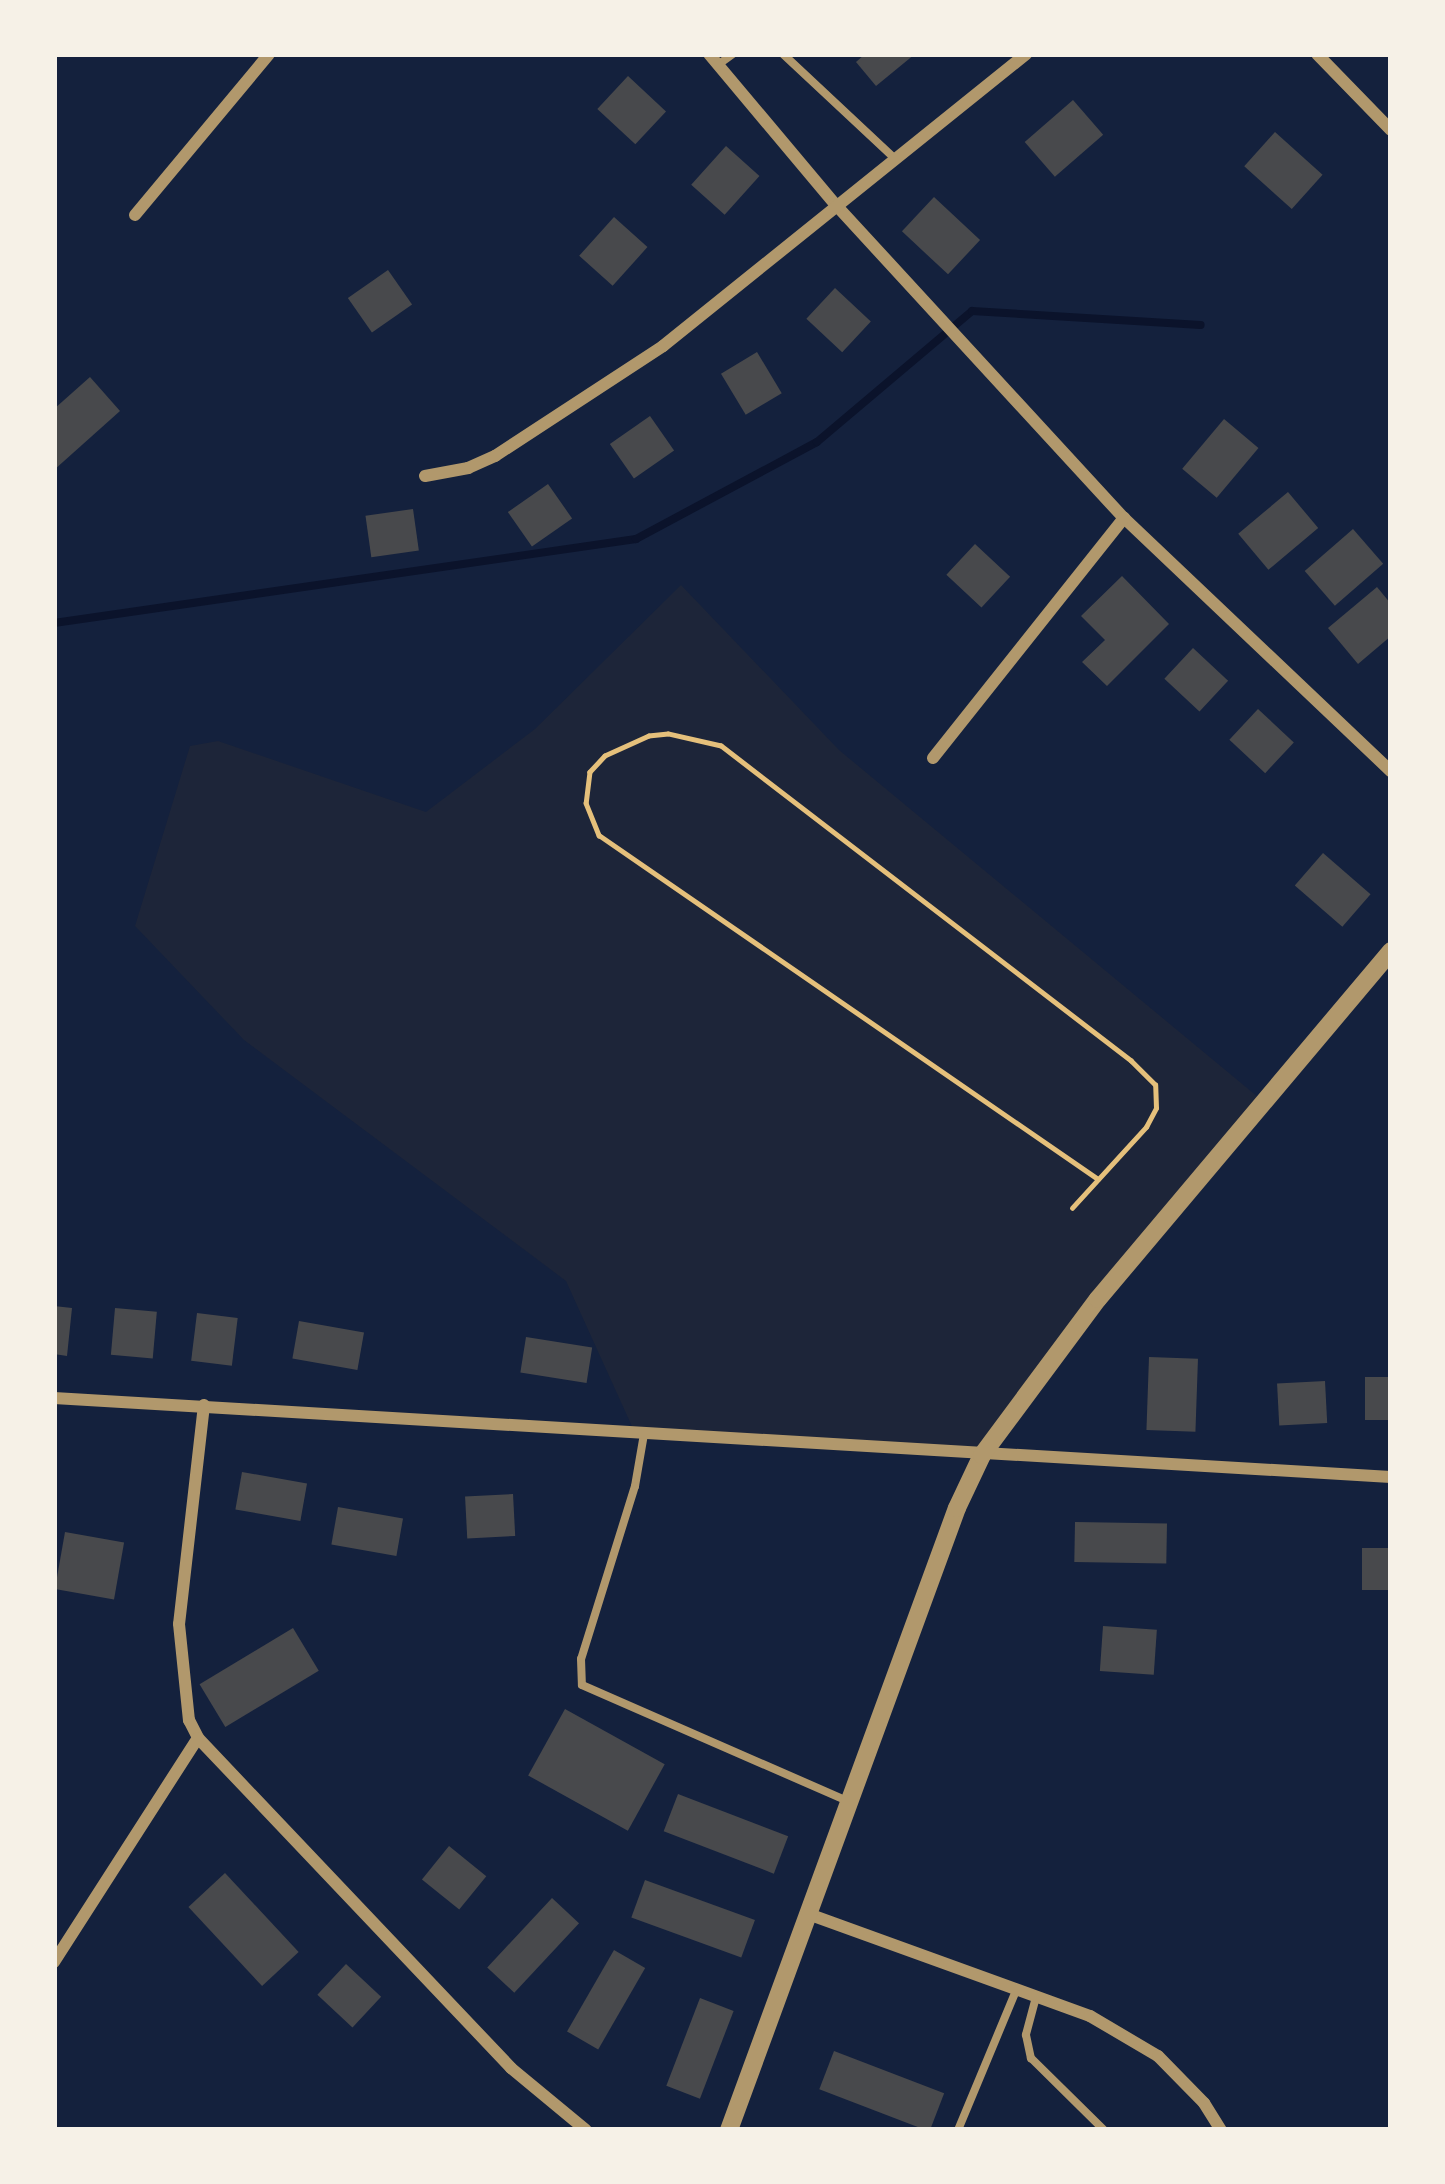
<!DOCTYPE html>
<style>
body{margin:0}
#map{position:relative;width:1445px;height:2184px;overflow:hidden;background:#14213d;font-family:Bitter,serif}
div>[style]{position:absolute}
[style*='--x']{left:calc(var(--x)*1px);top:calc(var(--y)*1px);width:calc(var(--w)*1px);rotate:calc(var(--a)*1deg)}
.green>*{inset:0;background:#1d2539}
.stream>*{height:8px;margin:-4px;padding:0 4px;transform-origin:4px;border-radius:4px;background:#0b132b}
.building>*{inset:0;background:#48494c;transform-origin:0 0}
.path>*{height:4.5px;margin:-2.25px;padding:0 2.25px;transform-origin:2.25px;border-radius:2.25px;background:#e5c07b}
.service>*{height:8px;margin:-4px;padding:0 4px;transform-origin:4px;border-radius:4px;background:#b1986c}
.minor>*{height:12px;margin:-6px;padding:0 6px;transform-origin:6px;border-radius:6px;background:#b1986c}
.tertiary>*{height:18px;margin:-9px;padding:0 9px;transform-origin:9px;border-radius:9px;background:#b1986c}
span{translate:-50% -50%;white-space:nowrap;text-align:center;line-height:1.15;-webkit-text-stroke:9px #f6f1e7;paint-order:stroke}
.frame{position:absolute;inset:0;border:57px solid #f6f1e7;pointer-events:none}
</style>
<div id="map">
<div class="green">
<div style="clip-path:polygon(681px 585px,839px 750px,1264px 1102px,982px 1455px,635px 1433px,566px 1281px,244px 1040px,135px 926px,190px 746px,218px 741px,426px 812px,535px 729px)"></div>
</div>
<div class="stream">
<div style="--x:54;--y:623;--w:588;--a:-8.21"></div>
<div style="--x:636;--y:539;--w:205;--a:-28.2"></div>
<div style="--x:817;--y:442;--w:203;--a:-40.2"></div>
<div style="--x:972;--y:311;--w:229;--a:3.5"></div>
</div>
<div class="building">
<div style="clip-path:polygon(865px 54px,915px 54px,876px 86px,856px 62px)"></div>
<div style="left:628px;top:76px;width:52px;height:45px;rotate:43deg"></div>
<div style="left:1073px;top:100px;width:46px;height:64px;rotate:49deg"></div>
<div style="left:1275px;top:132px;width:64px;height:46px;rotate:42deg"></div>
<div style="left:726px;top:146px;width:45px;height:52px;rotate:42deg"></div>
<div style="left:934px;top:197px;width:63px;height:47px;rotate:43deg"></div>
<div style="left:614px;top:217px;width:45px;height:52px;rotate:42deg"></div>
<div style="left:388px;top:270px;width:42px;height:49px;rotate:55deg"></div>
<div style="left:835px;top:288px;width:49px;height:42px;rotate:43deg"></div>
<div style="left:757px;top:352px;width:48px;height:42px;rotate:59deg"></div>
<div style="clip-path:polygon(90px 377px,120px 411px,54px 470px,54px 409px)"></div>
<div style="left:650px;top:416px;width:42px;height:49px;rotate:55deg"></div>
<div style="left:1224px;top:419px;width:45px;height:65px;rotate:40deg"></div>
<div style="left:548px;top:484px;width:42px;height:49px;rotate:55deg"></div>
<div style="left:1288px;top:492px;width:47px;height:65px;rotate:50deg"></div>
<div style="left:413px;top:509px;width:42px;height:48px;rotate:82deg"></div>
<div style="left:1353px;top:529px;width:46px;height:64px;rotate:49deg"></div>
<div style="left:975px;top:544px;width:48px;height:42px;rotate:43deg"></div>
<div style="clip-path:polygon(1122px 576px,1169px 624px,1107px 686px,1082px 662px,1105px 640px,1081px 616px)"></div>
<div style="clip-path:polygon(1377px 587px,1391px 604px,1391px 636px,1358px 664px,1328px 628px)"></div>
<div style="left:1193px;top:648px;width:48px;height:42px;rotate:43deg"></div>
<div style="left:1258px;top:709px;width:49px;height:42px;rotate:43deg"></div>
<div style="left:1323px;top:853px;width:63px;height:43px;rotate:41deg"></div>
<div style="clip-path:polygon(54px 1306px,72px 1308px,67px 1356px,54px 1354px)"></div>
<div style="left:115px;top:1308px;width:42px;height:47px;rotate:5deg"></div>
<div style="left:197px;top:1313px;width:41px;height:48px;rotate:7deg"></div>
<div style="left:299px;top:1321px;width:66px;height:38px;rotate:10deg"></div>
<div style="left:526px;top:1337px;width:67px;height:36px;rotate:9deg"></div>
<div style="left:1149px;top:1357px;width:49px;height:73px;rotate:2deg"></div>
<div style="left:1391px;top:1377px;width:43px;height:26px;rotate:90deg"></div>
<div style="left:1325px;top:1381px;width:42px;height:48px;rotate:87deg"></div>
<div style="left:242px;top:1472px;width:66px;height:38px;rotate:10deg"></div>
<div style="left:513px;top:1494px;width:42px;height:48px;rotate:87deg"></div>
<div style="left:338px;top:1507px;width:66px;height:38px;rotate:10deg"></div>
<div style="left:1075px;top:1522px;width:92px;height:40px;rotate:1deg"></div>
<div style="left:65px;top:1532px;width:60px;height:58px;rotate:10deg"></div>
<div style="left:1391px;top:1548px;width:42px;height:29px;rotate:90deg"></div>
<div style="left:1103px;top:1626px;width:54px;height:45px;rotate:4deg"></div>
<div style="left:293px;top:1628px;width:50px;height:109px;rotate:59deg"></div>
<div style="left:565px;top:1709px;width:114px;height:76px;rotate:29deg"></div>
<div style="left:678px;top:1794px;width:118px;height:40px;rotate:21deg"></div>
<div style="left:449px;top:1846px;width:48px;height:43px;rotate:39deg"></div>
<div style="left:225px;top:1873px;width:108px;height:50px;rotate:47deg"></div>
<div style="left:645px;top:1880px;width:117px;height:40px;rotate:20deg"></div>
<div style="left:552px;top:1898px;width:37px;height:95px;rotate:43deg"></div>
<div style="left:614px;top:1950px;width:36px;height:94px;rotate:30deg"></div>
<div style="left:346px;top:1964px;width:48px;height:42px;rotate:43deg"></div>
<div style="left:700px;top:1998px;width:36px;height:94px;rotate:21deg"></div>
<div style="left:834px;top:2051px;width:118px;height:41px;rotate:21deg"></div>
</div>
<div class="path">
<div style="--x:1072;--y:1208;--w:110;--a:-47.6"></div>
<div style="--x:1146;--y:1127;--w:21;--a:-62"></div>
<div style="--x:1156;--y:1108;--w:23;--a:-92"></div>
<div style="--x:1155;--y:1085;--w:34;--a:-135"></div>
<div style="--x:1131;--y:1061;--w:517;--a:-142.47"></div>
<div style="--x:721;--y:746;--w:54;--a:-167.2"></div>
<div style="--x:668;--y:734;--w:19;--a:174"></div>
<div style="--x:649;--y:736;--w:48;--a:155.6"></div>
<div style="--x:605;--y:756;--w:22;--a:133"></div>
<div style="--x:590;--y:772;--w:31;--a:97"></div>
<div style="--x:586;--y:803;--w:35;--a:68"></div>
<div style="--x:599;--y:835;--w:606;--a:34.58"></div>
</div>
<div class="service">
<div style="--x:783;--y:54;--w:151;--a:43.1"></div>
<div style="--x:719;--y:64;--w:17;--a:-36"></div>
<div style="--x:644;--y:1434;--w:53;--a:99.8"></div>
<div style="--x:635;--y:1486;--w:181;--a:107.3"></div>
<div style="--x:581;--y:1659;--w:26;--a:88"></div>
<div style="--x:582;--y:1685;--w:290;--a:23.6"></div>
<div style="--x:1036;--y:1997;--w:39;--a:105"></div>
<div style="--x:1026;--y:2035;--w:24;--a:78"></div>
<div style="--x:1031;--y:2058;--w:103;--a:44.6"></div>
<div style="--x:958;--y:2130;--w:151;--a:-67.4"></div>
</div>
<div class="minor">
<div style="--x:709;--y:54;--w:196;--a:50"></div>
<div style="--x:835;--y:204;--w:427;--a:47.4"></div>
<div style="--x:1124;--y:518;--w:368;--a:43.5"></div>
<div style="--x:1317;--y:54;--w:106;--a:45.8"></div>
<div style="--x:135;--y:215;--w:209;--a:-50.2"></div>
<div style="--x:425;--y:476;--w:44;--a:-10.5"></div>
<div style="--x:468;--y:468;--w:30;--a:-24"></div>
<div style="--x:495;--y:456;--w:201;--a:-33.2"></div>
<div style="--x:663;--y:346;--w:466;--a:-38.8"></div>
<div style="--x:933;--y:758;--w:307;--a:-51.5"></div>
<div style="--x:54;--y:1398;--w:1339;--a:3.38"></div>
<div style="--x:204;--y:1405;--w:220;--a:96.5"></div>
<div style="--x:179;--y:1624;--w:97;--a:84.1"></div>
<div style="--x:189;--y:1720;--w:20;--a:63"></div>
<div style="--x:198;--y:1738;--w:455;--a:46.5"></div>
<div style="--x:511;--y:2068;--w:97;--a:39.6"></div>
<div style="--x:811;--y:1915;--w:297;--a:19.9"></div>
<div style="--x:1090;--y:2016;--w:79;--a:30.5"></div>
<div style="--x:1158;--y:2056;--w:66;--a:45.6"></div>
<div style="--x:1204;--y:2103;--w:32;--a:58"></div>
<div style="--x:54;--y:1962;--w:266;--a:-57.3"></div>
</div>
<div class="tertiary">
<div style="--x:729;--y:2130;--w:662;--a:-69.87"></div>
<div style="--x:957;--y:1508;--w:59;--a:-64.7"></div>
<div style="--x:982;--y:1455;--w:194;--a:-53.4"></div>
<div style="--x:1098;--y:1299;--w:455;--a:-49.9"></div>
</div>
<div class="frame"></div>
</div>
